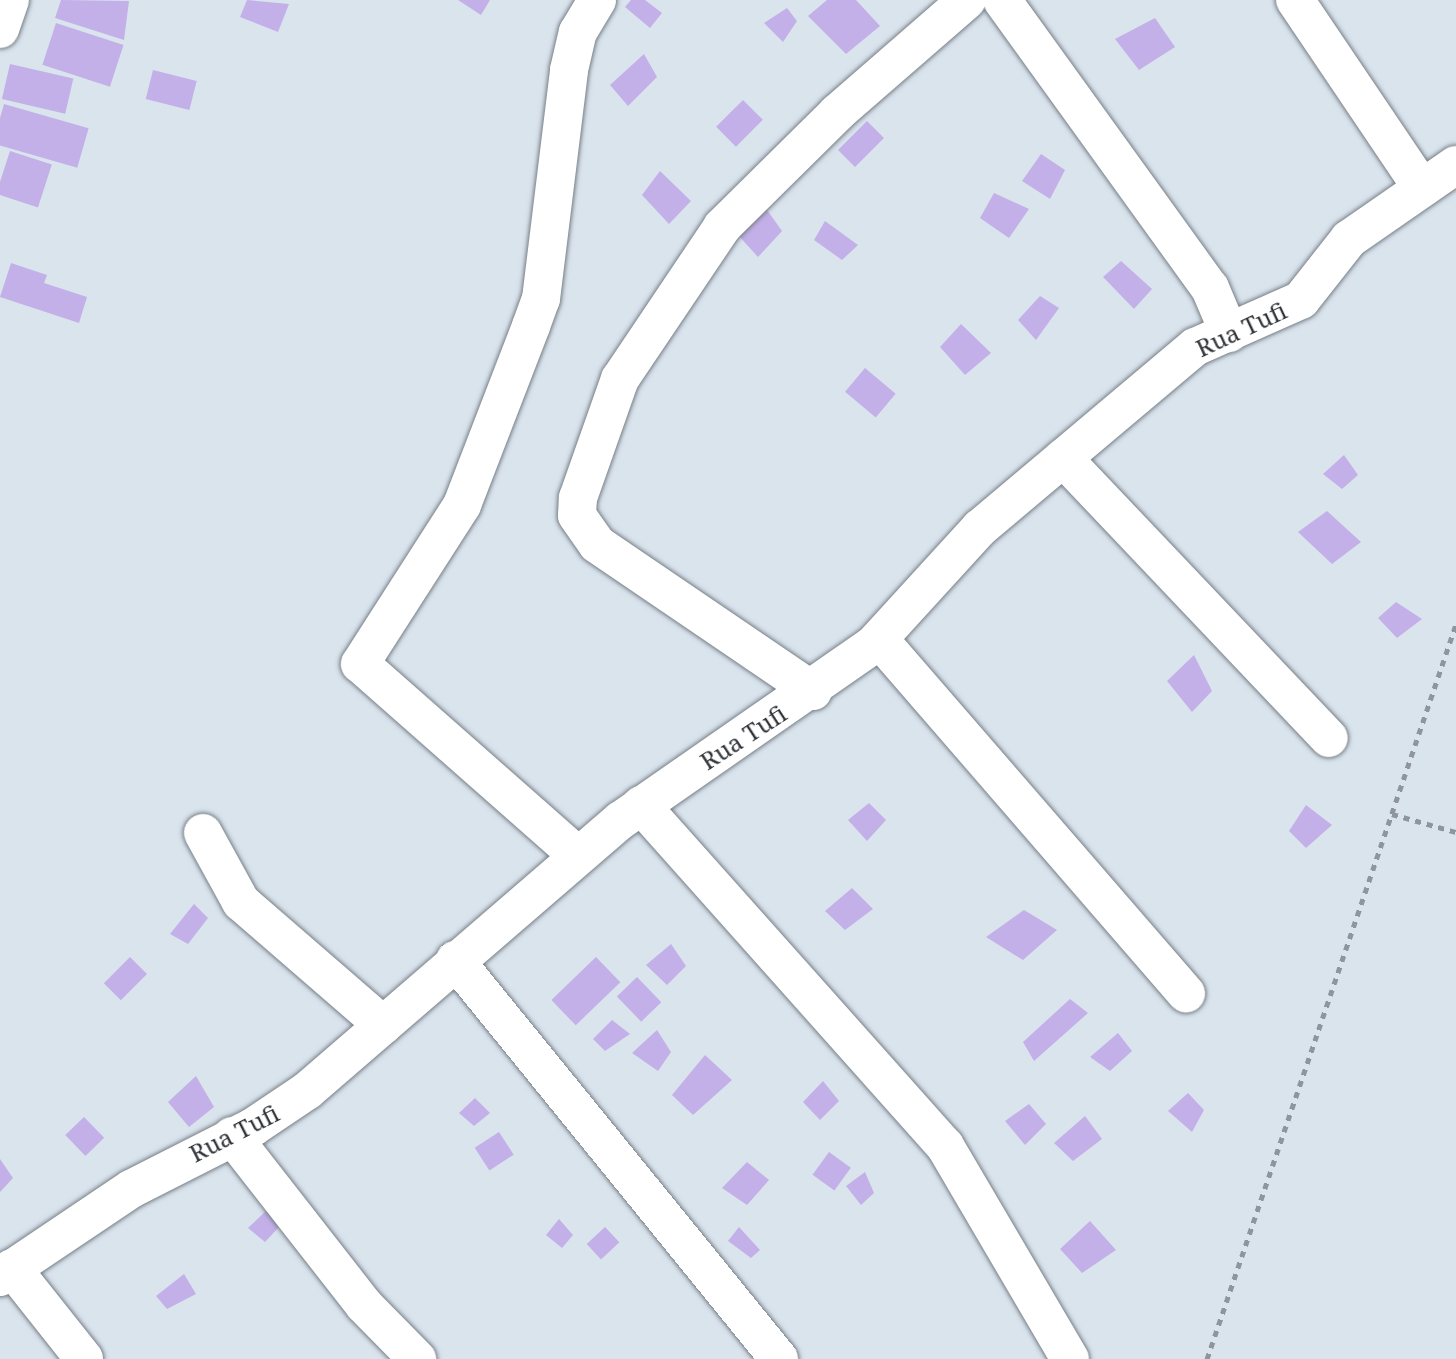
<!DOCTYPE html>
<style>
body{margin:0}
#map{position:relative;width:1456px;height:1359px;overflow:hidden;background:#dae4ed;font-family:"Noto Serif",serif}
div>[style]{position:absolute}
[style*='--x']{left:calc(var(--x)*1px);top:calc(var(--y)*1px);width:calc(var(--w)*1px);rotate:calc(var(--a)*1deg)}
.building>*{inset:0;background:#c3b0e8;transform-origin:0 0}
.path>*{height:5px;margin-top:-2.5px;transform-origin:0;background:repeating-linear-gradient(90deg,#8e959c 0 6px,transparent 0 12px)}
.roads{filter:drop-shadow(0 0 2px #767f86) drop-shadow(0 0 2px #767f86)}
.street>*{height:38px;margin:-19px;padding:0 19px;transform-origin:19px;border-radius:19px;background:#fff}
span{translate:-50% -50%;white-space:nowrap;text-align:center;line-height:1.15;-webkit-text-stroke:6px #fff;paint-order:stroke}
.street-label{font-size:24px;color:#2f3236}
</style>
<div id="map">
<div class="building">
<div style="clip-path:polygon(61px 0,129px 1px,124px 40px,55px 18px)"></div>
<div style="clip-path:polygon(247px 0,289px 4px,278px 32px,240px 17px)"></div>
<div style="clip-path:polygon(458px 0,490px 0,481px 15px)"></div>
<div style="clip-path:polygon(631px 0,645px 0,662px 13px,650px 28px,625px 7px)"></div>
<div style="clip-path:polygon(827px 0,856px 0,880px 26px,846px 54px,808px 16px)"></div>
<div style="clip-path:polygon(787px 8px,797px 21px,783px 42px,764px 23px)"></div>
<div style="clip-path:polygon(1155px 18px,1175px 47px,1139px 70px,1115px 39px)"></div>
<div style="left:56px;top:23px;width:71px;height:44px;rotate:18deg"></div>
<div style="clip-path:polygon(644px 54px,657px 77px,628px 106px,610px 85px)"></div>
<div style="left:10px;top:64px;width:65px;height:36px;rotate:13deg"></div>
<div style="left:153px;top:70px;width:45px;height:30px;rotate:14deg"></div>
<div style="left:743px;top:100px;width:28px;height:38px;rotate:45deg"></div>
<div style="left:4px;top:104px;width:88px;height:41px;rotate:16deg"></div>
<div style="left:867px;top:121px;width:24px;height:41px;rotate:45deg"></div>
<div style="left:10px;top:151px;width:44px;height:45px;rotate:18deg"></div>
<div style="clip-path:polygon(1041px 154px,1065px 170px,1050px 199px,1022px 181px)"></div>
<div style="clip-path:polygon(660px 171px,691px 201px,669px 224px,642px 195px)"></div>
<div style="clip-path:polygon(994px 193px,1029px 209px,1009px 238px,980px 218px)"></div>
<div style="clip-path:polygon(765px 207px,782px 231px,758px 257px,738px 235px)"></div>
<div style="clip-path:polygon(825px 221px,858px 245px,842px 260px,814px 240px)"></div>
<div style="clip-path:polygon(1121px 261px,1152px 289px,1134px 309px,1103px 277px)"></div>
<div style="clip-path:polygon(11px 263px,47px 275px,44px 283px,87px 297px,79px 323px,0 297px)"></div>
<div style="clip-path:polygon(1040px 296px,1059px 308px,1036px 340px,1018px 320px)"></div>
<div style="clip-path:polygon(961px 324px,991px 353px,965px 375px,940px 347px)"></div>
<div style="left:865px;top:368px;width:40px;height:31px;rotate:40deg"></div>
<div style="clip-path:polygon(1344px 455px,1358px 475px,1342px 489px,1323px 474px)"></div>
<div style="clip-path:polygon(1327px 511px,1361px 542px,1332px 564px,1298px 532px)"></div>
<div style="clip-path:polygon(1396px 602px,1422px 619px,1397px 638px,1378px 618px)"></div>
<div style="clip-path:polygon(1194px 655px,1212px 691px,1192px 712px,1167px 681px)"></div>
<div style="clip-path:polygon(869px 803px,886px 820px,867px 841px,848px 820px)"></div>
<div style="clip-path:polygon(1306px 805px,1332px 825px,1306px 848px,1289px 831px)"></div>
<div style="clip-path:polygon(852px 888px,873px 909px,845px 930px,825px 911px)"></div>
<div style="clip-path:polygon(194px 904px,208px 918px,188px 944px,170px 934px)"></div>
<div style="clip-path:polygon(1024px 910px,1057px 930px,1023px 960px,986px 937px)"></div>
<div style="clip-path:polygon(671px 944px,686px 966px,667px 985px,646px 965px)"></div>
<div style="left:130px;top:957px;width:24px;height:37px;rotate:45deg"></div>
<div style="left:596px;top:957px;width:35px;height:62px;rotate:46deg"></div>
<div style="left:637px;top:977px;width:35px;height:28px;rotate:46deg"></div>
<div style="clip-path:polygon(1070px 999px,1088px 1013px,1034px 1061px,1023px 1042px)"></div>
<div style="clip-path:polygon(612px 1020px,630px 1034px,605px 1051px,593px 1039px)"></div>
<div style="clip-path:polygon(657px 1030px,671px 1052px,658px 1071px,632px 1053px)"></div>
<div style="clip-path:polygon(1118px 1033px,1132px 1051px,1110px 1071px,1090px 1057px)"></div>
<div style="clip-path:polygon(705px 1055px,732px 1080px,693px 1115px,672px 1095px)"></div>
<div style="clip-path:polygon(196px 1076px,214px 1107px,189px 1127px,168px 1102px)"></div>
<div style="clip-path:polygon(823px 1081px,839px 1101px,820px 1120px,803px 1102px)"></div>
<div style="clip-path:polygon(1188px 1093px,1204px 1110px,1192px 1132px,1168px 1111px)"></div>
<div style="clip-path:polygon(475px 1098px,490px 1113px,474px 1126px,459px 1113px)"></div>
<div style="clip-path:polygon(1029px 1104px,1046px 1124px,1025px 1145px,1005px 1121px)"></div>
<div style="clip-path:polygon(1085px 1116px,1102px 1139px,1073px 1161px,1054px 1143px)"></div>
<div style="left:84px;top:1117px;width:29px;height:26px;rotate:46deg"></div>
<div style="left:499px;top:1132px;width:27px;height:29px;rotate:57deg"></div>
<div style="left:829px;top:1152px;width:27px;height:28px;rotate:36deg"></div>
<div style="clip-path:polygon(0 1159px,13px 1178px,0 1192px)"></div>
<div style="clip-path:polygon(747px 1162px,769px 1180px,747px 1205px,722px 1188px)"></div>
<div style="clip-path:polygon(865px 1172px,874px 1193px,861px 1205px,846px 1186px)"></div>
<div style="clip-path:polygon(268px 1209px,280px 1226px,265px 1242px,248px 1228px)"></div>
<div style="clip-path:polygon(559px 1219px,573px 1235px,562px 1248px,546px 1235px)"></div>
<div style="clip-path:polygon(1090px 1221px,1116px 1250px,1082px 1273px,1060px 1249px)"></div>
<div style="left:605px;top:1227px;width:21px;height:25px;rotate:47deg"></div>
<div style="clip-path:polygon(739px 1227px,760px 1250px,751px 1258px,728px 1241px)"></div>
<div style="clip-path:polygon(184px 1274px,196px 1294px,167px 1309px,156px 1296px)"></div>
</div>
<div class="path">
<div style="--x:1392;--y:814;--w:66;--a:15.7"></div>
<div style="--x:1207;--y:1359;--w:776;--a:-71.28"></div>
</div>
<div class="roads">
<div class="street">
<div style="--x:1002;--y:0;--w:355;--a:54.2"></div>
<div style="--x:1210;--y:288;--w:49;--a:67.1"></div>
<div style="--x:1295;--y:0;--w:227;--a:56"></div>
<div style="--x:0;--y:29;--w:31;--a:-71"></div>
<div style="--x:1063;--y:458;--w:386;--a:46.5"></div>
<div style="--x:879;--y:639;--w:469;--a:49.1"></div>
<div style="--x:813;--y:691;--w:261;--a:-145.8"></div>
<div style="--x:597;--y:544;--w:35;--a:-125"></div>
<div style="--x:577;--y:515;--w:17;--a:-87"></div>
<div style="--x:578;--y:498;--w:126;--a:-70.6"></div>
<div style="--x:620;--y:379;--w:183;--a:-56.1"></div>
<div style="--x:722;--y:227;--w:162;--a:-44.7"></div>
<div style="--x:837;--y:113;--w:172;--a:-41"></div>
<div style="--x:641;--y:805;--w:457;--a:48.3"></div>
<div style="--x:945;--y:1146;--w:247;--a:59.6"></div>
<div style="--x:203;--y:833;--w:79;--a:61.2"></div>
<div style="--x:241;--y:902;--w:188;--a:40.9"></div>
<div style="--x:577;--y:855;--w:289;--a:-138.6"></div>
<div style="--x:360;--y:664;--w:189;--a:-57.3"></div>
<div style="--x:462;--y:505;--w:192;--a:-68.9"></div>
<div style="--x:531;--y:326;--w:29;--a:-70"></div>
<div style="--x:541;--y:299;--w:231;--a:-83"></div>
<div style="--x:569;--y:70;--w:39;--a:-77"></div>
<div style="--x:578;--y:32;--w:37;--a:-59"></div>
<div style="--x:455;--y:960;--w:514;--a:50.92"></div>
<div style="--x:232;--y:1136;--w:214;--a:52"></div>
<div style="--x:364;--y:1305;--w:76;--a:45.5"></div>
<div style="--x:12;--y:1268;--w:116;--a:51.6"></div>
<div style="--x:0;--y:1277;--w:158;--a:-33.9"></div>
<div style="--x:131;--y:1189;--w:137;--a:-26.9"></div>
<div style="--x:253;--y:1127;--w:66;--a:-33.9"></div>
<div style="--x:308;--y:1090;--w:413;--a:-40.8"></div>
<div style="--x:621;--y:820;--w:308;--a:-34.8"></div>
<div style="--x:874;--y:644;--w:157;--a:-47.6"></div>
<div style="--x:980;--y:528;--w:281;--a:-40.1"></div>
<div style="--x:1195;--y:347;--w:116;--a:-23.9"></div>
<div style="--x:1301;--y:300;--w:78;--a:-51.8"></div>
<div style="--x:1349;--y:239;--w:130;--a:-34.7"></div>
</div>
</div>
<div class="street-label">
<span style="left:1241px;top:329px;rotate:-25deg">Rua Tufi</span>
<span style="left:743px;top:737px;rotate:-33deg">Rua Tufi</span>
<span style="left:234px;top:1133px;rotate:-27deg">Rua Tufi</span>
</div>
</div>
